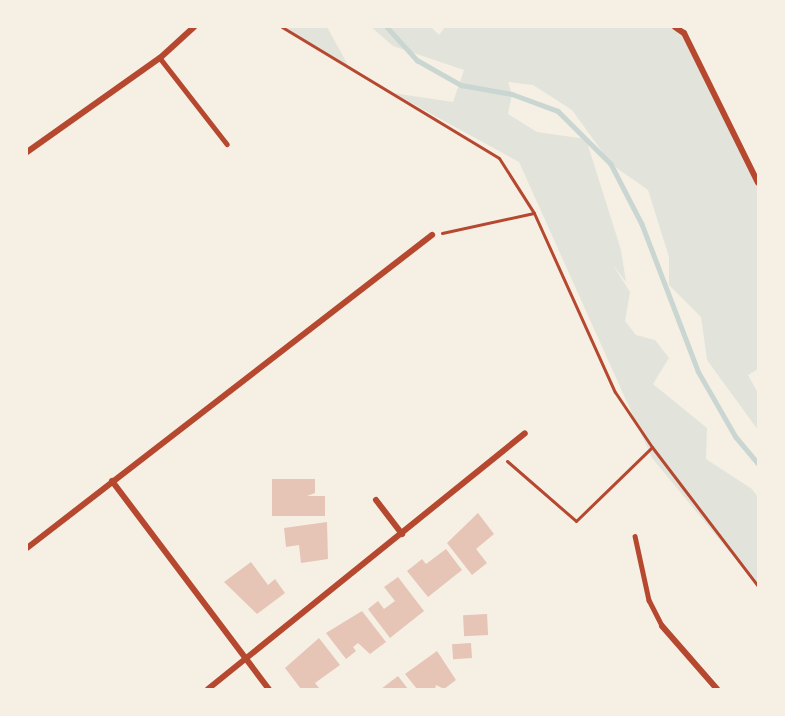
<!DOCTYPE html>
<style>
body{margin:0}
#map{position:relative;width:785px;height:716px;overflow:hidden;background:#f6efe4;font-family:"Times New Roman",serif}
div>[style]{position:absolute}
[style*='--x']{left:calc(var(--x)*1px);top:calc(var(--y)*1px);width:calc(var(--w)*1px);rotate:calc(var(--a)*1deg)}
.green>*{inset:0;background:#e2e4dc}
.stream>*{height:4.5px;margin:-2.25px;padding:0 2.25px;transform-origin:2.25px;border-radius:2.25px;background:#c9d6d2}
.building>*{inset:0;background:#e6c5b7;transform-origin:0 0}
.path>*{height:3px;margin:-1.5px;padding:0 1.5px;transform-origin:1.5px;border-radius:1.5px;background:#b5482f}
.service>*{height:4.5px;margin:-2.25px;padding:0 2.25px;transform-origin:2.25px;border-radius:2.25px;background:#b5482f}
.minor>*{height:6px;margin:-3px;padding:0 3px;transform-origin:3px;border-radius:3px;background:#b5482f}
span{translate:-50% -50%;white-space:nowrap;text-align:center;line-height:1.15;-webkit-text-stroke:5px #f6efe4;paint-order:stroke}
.frame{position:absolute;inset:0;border:28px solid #f6efe4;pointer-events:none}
</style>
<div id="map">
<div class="green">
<div style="clip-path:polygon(282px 27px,327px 27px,349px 67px)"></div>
<div style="clip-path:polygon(371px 27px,431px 27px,439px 35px,445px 27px,675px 27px,684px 33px,758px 183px,758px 369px,748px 375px,758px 393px,758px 430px,707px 360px,701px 317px,669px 285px,669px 257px,648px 190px,611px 164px,572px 110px,533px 85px,508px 82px,512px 94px,508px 114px,537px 132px,586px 139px,621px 250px,626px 282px,613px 265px,630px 292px,625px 321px,636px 335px,655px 340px,669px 358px,653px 384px,707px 428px,706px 459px,752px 489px,758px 497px,758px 586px,652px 458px,519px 162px,393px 93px,453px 102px,464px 70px,393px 46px)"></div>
</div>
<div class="stream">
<div style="--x:387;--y:27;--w:45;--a:47.7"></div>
<div style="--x:417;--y:60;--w:51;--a:29.6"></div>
<div style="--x:461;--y:85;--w:52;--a:10"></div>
<div style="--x:512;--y:94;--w:49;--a:20.3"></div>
<div style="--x:558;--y:111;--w:75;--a:45"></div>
<div style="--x:611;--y:164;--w:68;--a:62.7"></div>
<div style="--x:642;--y:224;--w:157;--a:69.1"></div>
<div style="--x:698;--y:371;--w:76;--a:60.1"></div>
<div style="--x:736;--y:437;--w:34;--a:50"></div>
</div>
<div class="building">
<div style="clip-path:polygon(272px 479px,315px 479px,315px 493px,307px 496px,325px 496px,325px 516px,272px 516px)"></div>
<div style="clip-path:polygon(478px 513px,494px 534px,476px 549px,487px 563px,472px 575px,447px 543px)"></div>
<div style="clip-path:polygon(327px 522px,328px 559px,301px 563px,299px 545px,286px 547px,284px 528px)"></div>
<div style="clip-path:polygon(446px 549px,462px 570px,428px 597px,407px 571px,422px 559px,426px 564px)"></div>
<div style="clip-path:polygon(251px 562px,268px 585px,275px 579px,285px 593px,257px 614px,224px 582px)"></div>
<div style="clip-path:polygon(398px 577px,424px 611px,390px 638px,368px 609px,378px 601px,384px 609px,395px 601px,384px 587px)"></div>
<div style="clip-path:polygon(362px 611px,386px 642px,370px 654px,358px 643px,353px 647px,356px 651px,346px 659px,326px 633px)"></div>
<div style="left:487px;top:614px;width:21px;height:24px;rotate:87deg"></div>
<div style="clip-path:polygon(319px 638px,340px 665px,315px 683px,320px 689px,301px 689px,285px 668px)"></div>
<div style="left:471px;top:643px;width:15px;height:19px;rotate:86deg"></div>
<div style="clip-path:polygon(437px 651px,456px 680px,444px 689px,436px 685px,435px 689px,417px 689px,405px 674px)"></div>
<div style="clip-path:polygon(398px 676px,408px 689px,381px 689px)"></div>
</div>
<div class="path">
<div style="--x:282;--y:27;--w:253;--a:31.1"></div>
<div style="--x:499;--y:158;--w:65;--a:57.5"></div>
<div style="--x:534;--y:213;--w:196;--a:65.7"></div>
<div style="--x:615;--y:392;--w:66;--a:56.1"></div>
<div style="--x:652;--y:447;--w:175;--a:52.7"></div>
<div style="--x:442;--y:233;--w:94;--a:-12.3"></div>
<div style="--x:507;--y:461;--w:91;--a:41"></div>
<div style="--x:576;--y:521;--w:106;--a:-44.2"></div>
</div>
<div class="service">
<div style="--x:160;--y:58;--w:109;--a:52.1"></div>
<div style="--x:635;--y:536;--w:66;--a:77.7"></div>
<div style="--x:649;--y:600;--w:29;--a:63"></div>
</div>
<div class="minor">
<div style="--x:675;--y:27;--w:11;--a:34"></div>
<div style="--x:684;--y:33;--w:167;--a:63.7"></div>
<div style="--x:27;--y:152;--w:163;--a:-35.3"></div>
<div style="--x:160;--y:58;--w:46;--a:-42.4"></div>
<div style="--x:112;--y:481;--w:261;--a:53"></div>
<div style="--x:376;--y:500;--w:43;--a:52.6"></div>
<div style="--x:27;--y:548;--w:512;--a:-37.7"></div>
<div style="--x:662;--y:626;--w:84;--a:48.9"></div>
<div style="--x:208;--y:689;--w:407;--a:-38.9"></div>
</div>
<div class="frame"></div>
</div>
